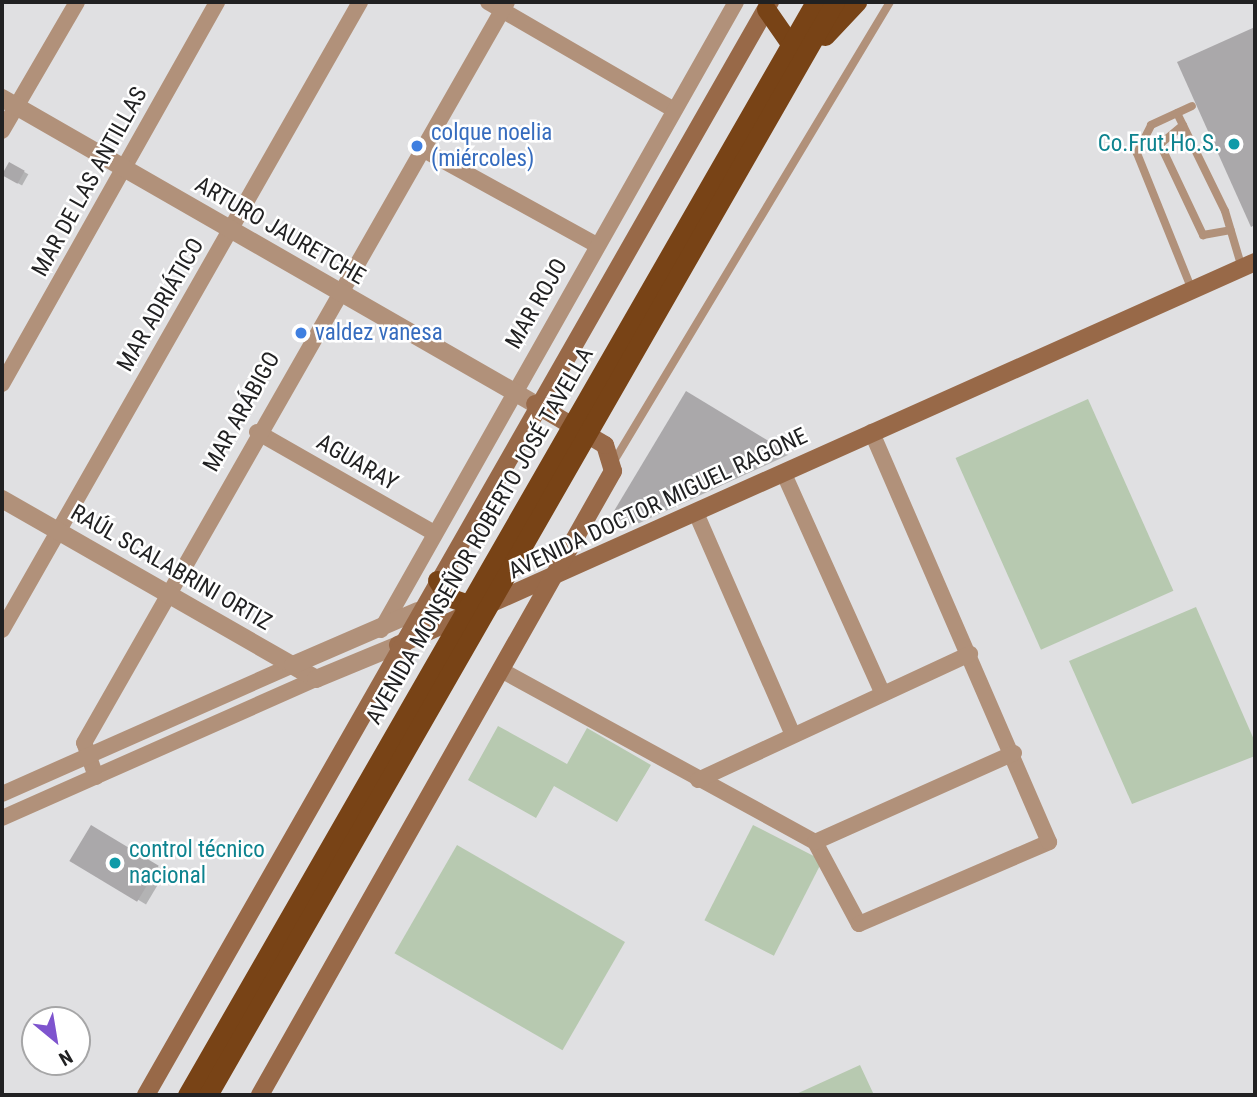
<!DOCTYPE html>
<meta charset="utf-8">
<style>
body{margin:0}
#map{position:relative;width:1257px;height:1097px;overflow:hidden;background:#e0e0e2;font-family:"Roboto Condensed",sans-serif}
div>[style]{position:absolute}
[style*='--x']{left:calc(var(--x)*1px);top:calc(var(--y)*1px);width:calc(var(--w)*1px);rotate:calc(var(--a)*1deg)}
.green>*{inset:0;background:#b7c9b0;transform-origin:0 0}
.shadow>*{inset:0;background:#0003;transform-origin:0 0}
.building>*{inset:0;background:#aaa8aa;transform-origin:0 0}
.service>*{height:8px;margin:-4px;padding:0 4px;transform-origin:4px;border-radius:4px;background:#b1917a}
.minor>*{height:16px;margin:-8px;padding:0 8px;transform-origin:8px;border-radius:8px;background:#b1917a}
.tertiary>*{height:18px;margin:-9px;padding:0 9px;transform-origin:9px;border-radius:9px;background:#b1917a}
.secondary>*{height:18px;margin:-9px;padding:0 9px;transform-origin:9px;border-radius:9px;background:#986948}
.trunk>*{height:19px;margin:-9.5px;padding:0 9.5px;transform-origin:9.5px;border-radius:9.5px;background:#784316}
.dots>*{width:19px;height:19px;translate:-50% -50%;box-sizing:border-box;border:4px solid #fff;border-radius:50%}
span{translate:-50% -50%;white-space:nowrap;text-align:center;line-height:1.15;-webkit-text-stroke:5px #fff;paint-order:stroke}
.shop-label{font-size:23px;color:#366cbe}
.left{translate:0 -50%;text-align:left}
.culture-label{font-size:23px;color:#0d838f}
.right{translate:-100% -50%;text-align:right}
.street-label{font-size:23px;color:#212122}
.frame{position:absolute;inset:0;border:4px solid #212122;pointer-events:none}
.north{position:absolute;left:21px;top:1006px;width:70px;height:70px;box-sizing:border-box;background:#fff;border:2px solid #a6a6a7;border-radius:50%;rotate:150deg;font-size:19px;font-weight:700;line-height:28px;text-align:center;color:#212122}
.north::after{content:'';display:block;margin:auto;width:24px;height:32px;background:#7e54ce;clip-path:polygon(50% 0,100% 100%,50% 72%,0 100%)}
</style>
<div id="map">
<div class="green">
<div style="left:1088px;top:399px;width:210px;height:145px;rotate:66deg"></div>
<div style="clip-path:polygon(1196px 607px,1255px 742px,1255px 756px,1132px 804px,1069px 661px)"></div>
<div style="clip-path:polygon(498px 726px,567px 764px,587px 728px,651px 765px,617px 822px,554px 786px,536px 818px,468px 780px)"></div>
<div style="left:753px;top:825px;width:78px;height:107px;rotate:27deg"></div>
<div style="left:457px;top:845px;width:194px;height:125px;rotate:30deg"></div>
<div style="clip-path:polygon(860px 1065px,874px 1095px,794px 1095px)"></div>
</div>
<div class="shadow">
<div style="clip-path:polygon(1255px 29px,1255px 227px,1180px 63px)"></div>
<div style="left:10px;top:164px;width:21px;height:13px;rotate:29deg"></div>
<div style="clip-path:polygon(686px 393px,788px 455px,633px 526px,614px 516px)"></div>
<div style="left:91px;top:827px;width:87px;height:38px;rotate:31deg"></div>
</div>
<div class="building">
<div style="clip-path:polygon(1255px 27px,1255px 225px,1251px 227px,1177px 62px)"></div>
<div style="left:9px;top:162px;width:18px;height:15px;rotate:29deg"></div>
<div style="clip-path:polygon(686px 391px,785px 451px,627px 524px,611px 516px)"></div>
<div style="left:91px;top:825px;width:79px;height:42px;rotate:31deg"></div>
</div>
<div class="service">
<div style="--x:1177;--y:113;--w:109;--a:63.9"></div>
<div style="--x:1225;--y:211;--w:59;--a:73.4"></div>
<div style="--x:1183;--y:125;--w:30;--a:140"></div>
<div style="--x:1160;--y:144;--w:101;--a:64.7"></div>
<div style="--x:1203;--y:235;--w:28;--a:-10"></div>
<div style="--x:1192;--y:290;--w:148;--a:-111.9"></div>
<div style="--x:1137;--y:153;--w:31;--a:-63"></div>
<div style="--x:1151;--y:125;--w:45;--a:-24.9"></div>
<div style="--x:614;--y:461;--w:536;--a:-58.98"></div>
</div>
<div class="minor">
<div style="--x:488;--y:2;--w:215;--a:30.1"></div>
<div style="--x:2;--y:131;--w:149;--a:-59.8"></div>
<div style="--x:424;--y:150;--w:197;--a:28.8"></div>
<div style="--x:2;--y:384;--w:438;--a:-60.6"></div>
<div style="--x:257;--y:432;--w:204;--a:29.7"></div>
<div style="--x:784;--y:474;--w:241;--a:65.8"></div>
<div style="--x:696;--y:513;--w:242;--a:66.4"></div>
<div style="--x:2;--y:630;--w:723;--a:-60.31"></div>
<div style="--x:381;--y:630;--w:721;--a:-60.52"></div>
<div style="--x:501;--y:670;--w:358;--a:28.7"></div>
<div style="--x:815;--y:842;--w:93;--a:61.8"></div>
<div style="--x:859;--y:924;--w:207;--a:-23.3"></div>
<div style="--x:1049;--y:842;--w:447;--a:-113.4"></div>
<div style="--x:96;--y:777;--w:36;--a:-109"></div>
<div style="--x:84;--y:743;--w:853;--a:-60.28"></div>
<div style="--x:698;--y:780;--w:300;--a:-24.9"></div>
<div style="--x:2;--y:794;--w:318;--a:-23.9"></div>
<div style="--x:2;--y:818;--w:343;--a:-23.9"></div>
<div style="--x:815;--y:842;--w:218;--a:-24.1"></div>
</div>
<div class="tertiary">
<div style="--x:2;--y:98;--w:615;--a:29.86"></div>
<div style="--x:2;--y:499;--w:362;--a:29.8"></div>
<div style="--x:316;--y:679;--w:89;--a:-22.5"></div>
<div style="--x:293;--y:665;--w:136;--a:-23.4"></div>
</div>
<div class="secondary">
<div style="--x:398;--y:645;--w:939;--a:-24.08"></div>
<div style="--x:146;--y:1095;--w:1259;--a:-60.28"></div>
<div style="--x:260;--y:1095;--w:717;--a:-60.5"></div>
<div style="--x:613;--y:471;--w:27;--a:-107"></div>
<div style="--x:605;--y:445;--w:81;--a:-149.6"></div>
</div>
<div class="trunk">
<div style="--x:766;--y:9;--w:44;--a:55.2"></div>
<div style="--x:825;--y:36;--w:47;--a:-46.7"></div>
<div style="--x:437;--y:580;--w:20;--a:57"></div>
<div style="--x:448;--y:597;--w:34;--a:19"></div>
<div style="--x:187;--y:1095;--w:1261;--a:-60.12"></div>
<div style="--x:208;--y:1095;--w:1260;--a:-60.16"></div>
</div>
<div class="dots">
<div style="left:1234px;top:144px;background:#0f9aa8"></div>
<div style="left:417px;top:146px;background:#3f7fe0"></div>
<div style="left:301px;top:333px;background:#3f7fe0"></div>
<div style="left:115px;top:863px;background:#0f9aa8"></div>
</div>
<div class="shop-label">
<span class="left" style="left:431px;top:146px">colque noelia<br>(miércoles)</span>
<span class="left" style="left:315px;top:333px">valdez vanesa</span>
</div>
<div class="culture-label">
<span class="right" style="left:1220px;top:144px">Co.Frut.Ho.S.</span>
<span class="left" style="left:129px;top:863px">control técnico<br>nacional</span>
</div>
<div class="street-label">
<span style="left:90px;top:182px;rotate:-61deg">MAR DE LAS ANTILLAS</span>
<span style="left:280px;top:231px;rotate:30deg">ARTURO JAURETCHE</span>
<span style="left:537px;top:304px;rotate:-60deg">MAR ROJO</span>
<span style="left:161px;top:305px;rotate:-60deg">MAR ADRIÁTICO</span>
<span style="left:242px;top:412px;rotate:-61deg">MAR ARÁBIGO</span>
<span style="left:357px;top:463px;rotate:30deg">AGUARAY</span>
<span style="left:658px;top:504px;rotate:-25deg">AVENIDA DOCTOR MIGUEL RAGONE</span>
<span style="left:480px;top:536px;rotate:-60deg">AVENIDA MONSEÑOR ROBERTO JOSÉ TAVELLA</span>
<span style="left:171px;top:568px;rotate:30deg">RAÚL SCALABRINI ORTIZ</span>
</div>
<div class="frame"></div>
<div class="north">N</div>
</div>
